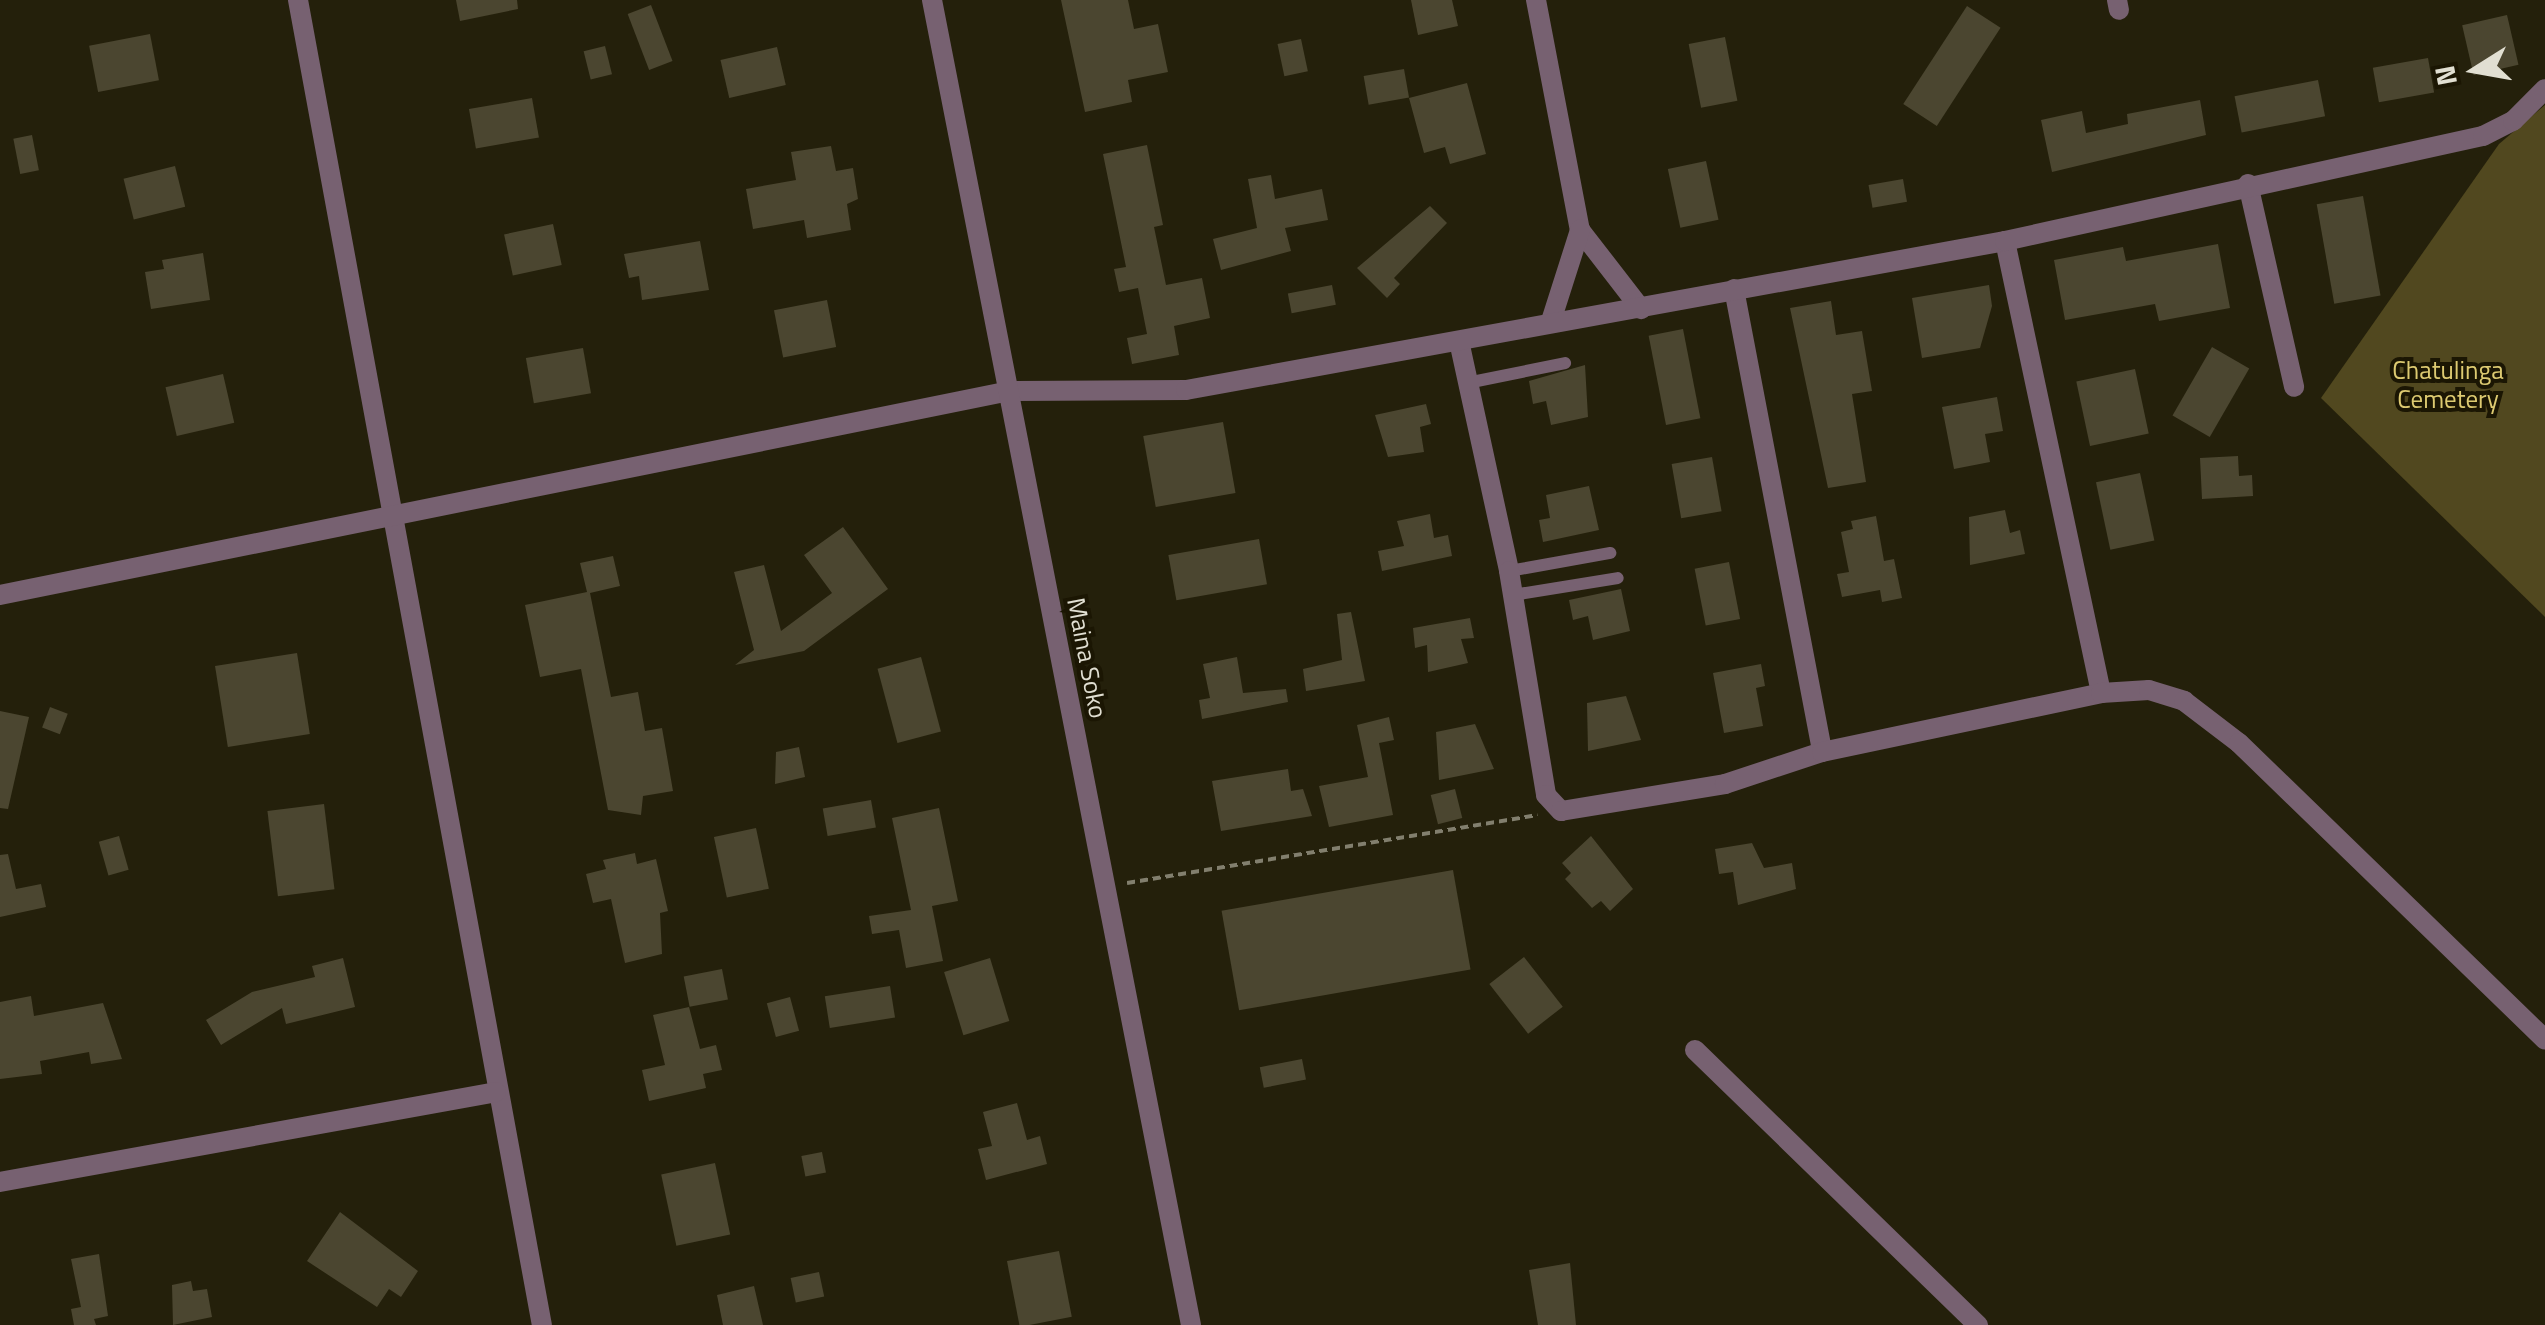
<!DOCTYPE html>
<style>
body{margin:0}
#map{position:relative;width:2545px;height:1325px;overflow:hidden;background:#24200b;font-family:"Titillium Web",sans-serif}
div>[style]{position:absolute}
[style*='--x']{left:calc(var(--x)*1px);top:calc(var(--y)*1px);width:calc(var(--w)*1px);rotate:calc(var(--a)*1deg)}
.green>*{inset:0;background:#51481f}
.building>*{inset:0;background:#4b4630;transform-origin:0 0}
.path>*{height:4px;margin-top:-2px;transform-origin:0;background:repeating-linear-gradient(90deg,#827f6e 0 8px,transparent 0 13px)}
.service>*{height:12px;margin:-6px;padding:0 6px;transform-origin:6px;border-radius:6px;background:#776171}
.minor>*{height:20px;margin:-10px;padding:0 10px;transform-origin:10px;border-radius:10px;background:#776171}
.tertiary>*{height:20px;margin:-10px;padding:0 10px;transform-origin:10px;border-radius:10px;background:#776171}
span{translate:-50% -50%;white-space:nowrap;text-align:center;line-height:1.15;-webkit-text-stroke:8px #1b1603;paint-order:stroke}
.park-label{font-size:25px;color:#ddca71}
.street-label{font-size:25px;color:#e1dfd2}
.north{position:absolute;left:2425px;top:20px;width:100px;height:100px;-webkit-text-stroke:8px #1b1603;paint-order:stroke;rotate:259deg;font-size:28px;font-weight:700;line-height:40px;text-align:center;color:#e1dfd2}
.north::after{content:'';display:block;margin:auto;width:35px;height:45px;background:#e1dfd2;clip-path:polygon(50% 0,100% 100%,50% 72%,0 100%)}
</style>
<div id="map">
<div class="green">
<div style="clip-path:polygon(2545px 105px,2545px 617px,2321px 398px,2499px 144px)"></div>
</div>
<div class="building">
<div style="clip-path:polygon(456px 0,517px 0,518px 9px,460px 21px)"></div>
<div style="clip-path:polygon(1061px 0,1128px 0,1134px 29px,1158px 24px,1168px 72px,1128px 80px,1132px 102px,1085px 112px)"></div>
<div style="clip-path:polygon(1411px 0,1452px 0,1458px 26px,1418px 35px)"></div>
<div style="left:651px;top:5px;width:60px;height:25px;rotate:69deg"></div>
<div style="left:1967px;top:6px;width:40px;height:117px;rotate:33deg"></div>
<div style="left:2507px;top:15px;width:51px;height:46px;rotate:77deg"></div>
<div style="left:150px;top:34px;width:47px;height:62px;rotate:79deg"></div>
<div style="left:1725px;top:37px;width:65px;height:37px;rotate:79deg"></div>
<div style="left:1301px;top:39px;width:33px;height:24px;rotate:78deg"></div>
<div style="left:605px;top:46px;width:29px;height:22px;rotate:76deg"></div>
<div style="left:777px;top:47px;width:39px;height:58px;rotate:77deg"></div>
<div style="left:2428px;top:58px;width:35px;height:56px;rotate:80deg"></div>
<div style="left:1404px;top:69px;width:29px;height:41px;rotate:80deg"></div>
<div style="left:2318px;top:80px;width:37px;height:85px;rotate:79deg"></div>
<div style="clip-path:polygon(1467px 83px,1486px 154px,1450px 164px,1445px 147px,1424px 153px,1409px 98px)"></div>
<div style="left:532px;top:98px;width:40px;height:64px;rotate:80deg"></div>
<div style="clip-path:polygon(2200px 100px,2206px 135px,2052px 172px,2041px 120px,2082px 111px,2086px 133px,2128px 124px,2127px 114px)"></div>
<div style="left:32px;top:135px;width:36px;height:19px;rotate:79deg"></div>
<div style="clip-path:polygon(1147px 145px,1163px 225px,1154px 227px,1166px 285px,1202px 278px,1210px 318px,1174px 326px,1179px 355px,1132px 364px,1127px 338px,1147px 334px,1138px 288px,1119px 292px,1114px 269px,1126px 267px,1103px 154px)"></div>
<div style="clip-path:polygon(831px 146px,836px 171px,853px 168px,858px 199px,847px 204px,851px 230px,807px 238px,804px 220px,753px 229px,746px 189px,796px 180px,791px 152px)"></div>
<div style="left:1706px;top:161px;width:60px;height:39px;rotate:78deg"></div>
<div style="left:175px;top:166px;width:42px;height:53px;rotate:76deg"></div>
<div style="clip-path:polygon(1271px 175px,1275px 199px,1322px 189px,1328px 220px,1285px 228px,1291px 251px,1221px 270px,1213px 239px,1257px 228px,1248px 179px)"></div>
<div style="left:1903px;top:179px;width:23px;height:35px;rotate:80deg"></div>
<div style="left:2363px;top:196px;width:101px;height:47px;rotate:80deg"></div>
<div style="clip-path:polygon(1430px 206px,1447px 223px,1394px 278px,1400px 284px,1387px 298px,1357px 268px)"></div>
<div style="left:553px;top:224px;width:42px;height:50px;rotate:78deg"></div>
<div style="clip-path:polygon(700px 241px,709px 290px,642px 300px,639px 276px,629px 278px,624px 254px)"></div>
<div style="clip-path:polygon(2218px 244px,2230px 308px,2159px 321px,2155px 304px,2065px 320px,2054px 260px,2123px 247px,2126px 261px)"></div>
<div style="clip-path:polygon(203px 253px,210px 300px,151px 309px,145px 272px,164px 269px,162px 260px)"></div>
<div style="left:1332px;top:285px;width:20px;height:45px;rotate:79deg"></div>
<div style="clip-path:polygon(1989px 285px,1992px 306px,1980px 348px,1922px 358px,1912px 298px)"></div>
<div style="left:827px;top:300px;width:48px;height:54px;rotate:79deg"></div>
<div style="clip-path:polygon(1831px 301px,1836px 335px,1862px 331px,1872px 391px,1852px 394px,1866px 482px,1828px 488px,1790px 308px)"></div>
<div style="left:1683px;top:329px;width:91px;height:35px;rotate:79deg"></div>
<div style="left:2212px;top:347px;width:43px;height:79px;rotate:30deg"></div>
<div style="left:583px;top:348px;width:46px;height:58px;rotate:80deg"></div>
<div style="clip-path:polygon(1585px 365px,1588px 417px,1551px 425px,1546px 401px,1533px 404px,1529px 381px)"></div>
<div style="left:2135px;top:369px;width:66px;height:60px;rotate:78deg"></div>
<div style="left:223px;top:374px;width:50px;height:59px;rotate:77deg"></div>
<div style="clip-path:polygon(1997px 397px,2003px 431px,1985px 434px,1990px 462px,1954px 469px,1942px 407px)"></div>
<div style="clip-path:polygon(1426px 404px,1431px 424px,1420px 427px,1424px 452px,1388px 457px,1375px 415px)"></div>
<div style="left:1223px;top:422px;width:72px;height:81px;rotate:80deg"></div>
<div style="clip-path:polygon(2238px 456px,2239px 476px,2252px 475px,2253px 496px,2202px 499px,2200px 458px)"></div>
<div style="left:1712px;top:457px;width:55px;height:41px;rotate:80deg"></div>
<div style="left:2140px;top:473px;width:69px;height:45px;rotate:78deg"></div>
<div style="clip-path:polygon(1589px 486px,1599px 530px,1543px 542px,1539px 520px,1550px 518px,1546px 495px)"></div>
<div style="clip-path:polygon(2005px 510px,2010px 533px,2020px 530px,2025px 554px,1970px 565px,1969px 517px)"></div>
<div style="clip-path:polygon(1430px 514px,1434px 538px,1448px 535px,1452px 556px,1382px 571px,1378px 551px,1404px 546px,1397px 521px)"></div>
<div style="clip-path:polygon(1876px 516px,1884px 561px,1894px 559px,1902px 598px,1882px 602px,1880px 590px,1842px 597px,1837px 574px,1849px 572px,1841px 532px,1853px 529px,1851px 521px)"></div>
<div style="clip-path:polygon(843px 527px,888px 589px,804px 651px,735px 665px,754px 650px,734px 572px,764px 565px,781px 631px,832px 593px,804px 555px)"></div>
<div style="left:1259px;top:539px;width:46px;height:92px;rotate:80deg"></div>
<div style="clip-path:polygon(613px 556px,620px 586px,590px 593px,611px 697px,638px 692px,645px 731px,662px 728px,673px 791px,643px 796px,641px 815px,608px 810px,581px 669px,540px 677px,525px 605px,587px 592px,580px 563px)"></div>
<div style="left:1729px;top:562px;width:58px;height:35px;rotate:79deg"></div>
<div style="clip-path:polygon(1621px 589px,1630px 631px,1593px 640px,1588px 616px,1573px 620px,1569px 600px)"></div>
<div style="clip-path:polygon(1351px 612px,1365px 681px,1306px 691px,1303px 669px,1342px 660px,1337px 614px)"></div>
<div style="clip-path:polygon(1470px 618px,1474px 638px,1461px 639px,1468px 663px,1428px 672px,1427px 645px,1415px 648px,1413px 628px)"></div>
<div style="left:297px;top:653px;width:82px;height:83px;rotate:81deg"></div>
<div style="left:921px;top:657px;width:77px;height:45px;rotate:75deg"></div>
<div style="clip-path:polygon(1237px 657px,1243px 693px,1286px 689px,1288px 702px,1202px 719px,1199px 700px,1210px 698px,1203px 664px)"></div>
<div style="clip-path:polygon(1761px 664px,1765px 686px,1756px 688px,1763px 726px,1724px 733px,1713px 673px)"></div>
<div style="clip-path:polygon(1626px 696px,1641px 740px,1588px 751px,1587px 703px)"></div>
<div style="left:50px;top:707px;width:19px;height:22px;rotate:21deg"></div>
<div style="clip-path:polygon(0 711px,29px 717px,8px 809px,0 808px)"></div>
<div style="clip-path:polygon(1389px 717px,1394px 740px,1379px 743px,1393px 815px,1329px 827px,1319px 786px,1368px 777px,1357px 725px)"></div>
<div style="clip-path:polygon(1475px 724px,1494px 769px,1439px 780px,1436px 732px)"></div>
<div style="clip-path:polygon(799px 747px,805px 777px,775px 784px,776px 752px)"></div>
<div style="clip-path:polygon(1288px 769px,1291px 791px,1303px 789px,1312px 816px,1221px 831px,1212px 781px)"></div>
<div style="left:1455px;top:789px;width:30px;height:25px;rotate:76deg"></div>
<div style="left:871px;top:800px;width:28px;height:49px;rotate:80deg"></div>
<div style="left:324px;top:804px;width:86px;height:57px;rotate:83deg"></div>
<div style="clip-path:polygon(939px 808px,958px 901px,932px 906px,943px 961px,906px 968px,899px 930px,872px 934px,869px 916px,911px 910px,892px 818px)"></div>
<div style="left:756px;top:828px;width:62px;height:43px;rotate:78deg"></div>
<div style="left:119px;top:836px;width:35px;height:21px;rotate:74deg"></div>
<div style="clip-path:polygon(1591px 836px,1633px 889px,1610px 911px,1601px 901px,1592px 908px,1565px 879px,1571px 873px,1562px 863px)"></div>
<div style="clip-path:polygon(1752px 843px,1764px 868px,1792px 863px,1796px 889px,1738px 905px,1733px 872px,1719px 874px,1715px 849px)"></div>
<div style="clip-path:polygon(635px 853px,637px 864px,656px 859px,668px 911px,660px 913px,662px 954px,625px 963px,611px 899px,593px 903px,586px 874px,606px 869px,603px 860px)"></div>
<div style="clip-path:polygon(8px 854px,16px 889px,41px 884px,46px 907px,0 917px,0 855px)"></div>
<div style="left:1453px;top:870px;width:101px;height:235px;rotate:80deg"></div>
<div style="left:1524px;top:957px;width:63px;height:44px;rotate:52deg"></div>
<div style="clip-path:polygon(343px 958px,355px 1007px,286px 1024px,282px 1008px,221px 1045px,206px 1020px,252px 992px,315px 977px,312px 966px)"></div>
<div style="left:990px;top:958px;width:66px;height:48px;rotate:73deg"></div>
<div style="left:722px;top:969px;width:31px;height:39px;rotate:79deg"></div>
<div style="left:890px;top:986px;width:32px;height:66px;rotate:81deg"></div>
<div style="clip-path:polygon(31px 996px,34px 1016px,103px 1003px,122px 1059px,91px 1064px,89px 1052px,40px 1061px,42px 1074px,0 1079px,0 1002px)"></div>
<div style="left:790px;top:997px;width:35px;height:24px;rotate:75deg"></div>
<div style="clip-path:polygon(689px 1007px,700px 1049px,716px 1045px,722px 1070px,703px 1074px,706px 1088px,649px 1101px,642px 1070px,665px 1065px,653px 1015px)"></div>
<div style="left:1302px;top:1059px;width:21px;height:43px;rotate:79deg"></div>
<div style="clip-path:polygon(1017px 1103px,1027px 1140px,1040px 1136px,1047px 1164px,986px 1180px,978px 1149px,992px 1146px,983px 1112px)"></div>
<div style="left:822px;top:1152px;width:21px;height:21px;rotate:79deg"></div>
<div style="left:715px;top:1163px;width:73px;height:55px;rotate:78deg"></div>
<div style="clip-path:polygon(340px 1212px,418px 1271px,401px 1297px,389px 1289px,377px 1307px,307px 1261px)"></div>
<div style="left:1059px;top:1251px;width:67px;height:53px;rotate:79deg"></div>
<div style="clip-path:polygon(99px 1254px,108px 1316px,94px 1319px,96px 1325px,74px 1325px,71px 1309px,81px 1307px,71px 1259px)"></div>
<div style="clip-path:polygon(1570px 1263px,1576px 1325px,1538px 1325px,1529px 1270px)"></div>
<div style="left:819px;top:1272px;width:25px;height:29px;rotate:78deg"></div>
<div style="clip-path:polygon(191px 1281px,193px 1291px,207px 1289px,212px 1317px,173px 1325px,172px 1285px)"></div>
<div style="clip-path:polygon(754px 1286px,763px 1325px,723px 1325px,717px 1295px)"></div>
</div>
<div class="path">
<div style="--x:1127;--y:883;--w:416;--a:-9.4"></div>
</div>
<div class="service">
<div style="--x:1472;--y:382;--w:95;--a:-11.5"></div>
<div style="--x:1509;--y:571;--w:103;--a:-10.1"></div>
<div style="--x:1513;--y:595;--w:106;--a:-9.2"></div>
</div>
<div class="minor">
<div style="--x:298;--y:0;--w:1347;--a:79.57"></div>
<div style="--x:1536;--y:0;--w:234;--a:79.2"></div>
<div style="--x:1580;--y:230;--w:100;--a:52.3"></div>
<div style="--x:2117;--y:0;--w:10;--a:79"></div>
<div style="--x:2248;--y:184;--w:208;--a:77.2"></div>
<div style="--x:2005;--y:241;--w:462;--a:78"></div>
<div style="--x:1734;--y:289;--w:471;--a:79.2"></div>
<div style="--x:1551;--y:321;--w:96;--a:-72.3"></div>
<div style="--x:1459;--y:341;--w:235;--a:77.7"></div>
<div style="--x:1509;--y:571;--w:227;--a:80.6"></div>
<div style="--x:1546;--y:795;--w:22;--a:47"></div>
<div style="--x:1561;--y:811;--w:166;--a:-9.3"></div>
<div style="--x:1725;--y:784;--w:102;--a:-18.3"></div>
<div style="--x:1822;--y:752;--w:285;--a:-11.9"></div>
<div style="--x:2101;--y:693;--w:48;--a:-3.6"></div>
<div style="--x:2149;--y:690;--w:37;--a:17"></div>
<div style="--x:2184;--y:701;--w:69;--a:37.4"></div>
<div style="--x:2239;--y:743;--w:426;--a:44.1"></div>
<div style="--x:0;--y:595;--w:1030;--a:-11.42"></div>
<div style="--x:1010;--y:391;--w:176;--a:-0.3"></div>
<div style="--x:1186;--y:390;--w:832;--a:-10.31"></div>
<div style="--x:2005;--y:241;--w:489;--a:-12.4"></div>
<div style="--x:2483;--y:136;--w:34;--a:-27"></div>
<div style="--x:2513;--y:121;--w:45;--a:-45"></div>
<div style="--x:1695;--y:1050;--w:395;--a:44.2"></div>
<div style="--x:0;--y:1182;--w:504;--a:-10.28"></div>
</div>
<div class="tertiary">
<div style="--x:932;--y:0;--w:1350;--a:78.94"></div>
</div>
<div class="park-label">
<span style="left:2448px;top:385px">Chatulinga<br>Cemetery</span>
</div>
<div class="street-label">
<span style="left:1087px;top:658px;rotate:79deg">Maina Soko</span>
</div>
<div class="north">N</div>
</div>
